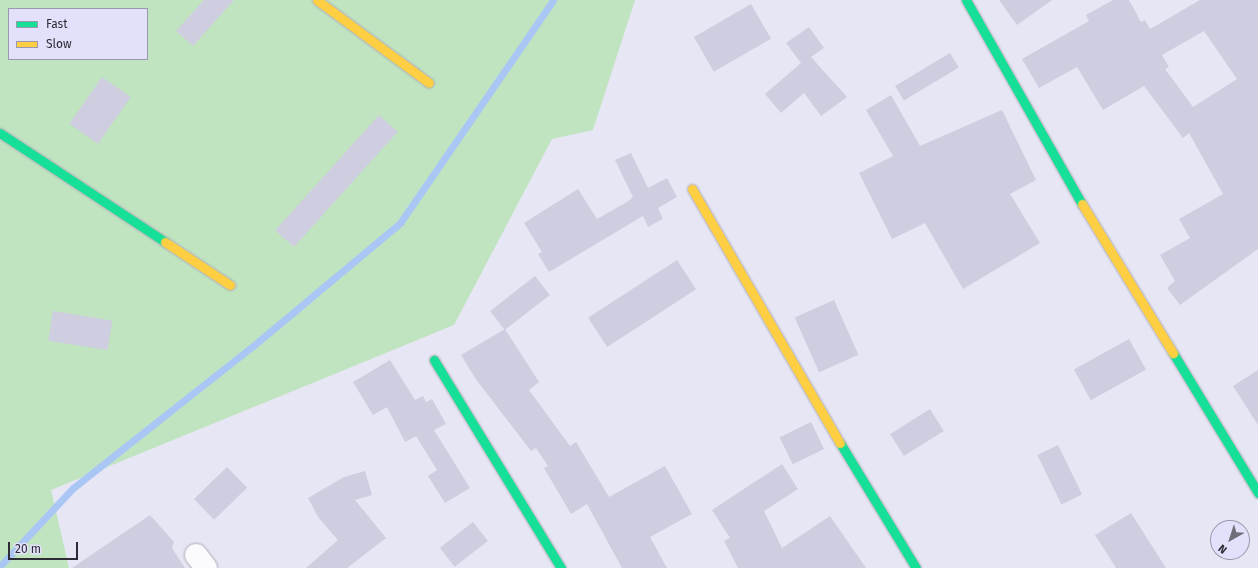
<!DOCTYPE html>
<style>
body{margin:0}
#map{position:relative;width:1258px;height:568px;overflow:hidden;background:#e7e6f4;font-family:"Fira Sans",sans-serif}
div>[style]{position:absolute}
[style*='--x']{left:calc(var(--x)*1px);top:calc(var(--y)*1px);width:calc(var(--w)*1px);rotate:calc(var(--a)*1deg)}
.green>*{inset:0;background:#c0e4c0}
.stream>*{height:7px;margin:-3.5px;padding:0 3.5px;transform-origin:3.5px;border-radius:3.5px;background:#a9c6f5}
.building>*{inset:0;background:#cfcde0;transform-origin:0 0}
.roads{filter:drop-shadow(0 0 1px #aeadb8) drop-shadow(0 0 1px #aeadb8)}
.street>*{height:22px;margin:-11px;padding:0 11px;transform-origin:11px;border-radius:11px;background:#fbfbfd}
.fast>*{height:9px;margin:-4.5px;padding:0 4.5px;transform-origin:4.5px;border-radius:4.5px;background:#16e098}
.slow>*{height:9px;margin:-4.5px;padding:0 4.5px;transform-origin:4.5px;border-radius:4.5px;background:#ffcf43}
span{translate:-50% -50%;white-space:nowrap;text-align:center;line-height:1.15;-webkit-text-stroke:3px #e2e0fa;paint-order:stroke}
.legend{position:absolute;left:8px;top:8px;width:140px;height:52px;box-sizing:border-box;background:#e2e0fa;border:1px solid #9a98ac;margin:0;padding:5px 7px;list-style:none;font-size:12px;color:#2d2c36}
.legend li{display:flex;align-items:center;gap:8px;height:20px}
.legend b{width:20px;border:1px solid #9a98ac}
.north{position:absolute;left:1210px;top:520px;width:40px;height:40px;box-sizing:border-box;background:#e2e0fa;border:1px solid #9a98ac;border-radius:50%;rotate:219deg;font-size:11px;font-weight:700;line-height:16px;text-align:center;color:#2d2c36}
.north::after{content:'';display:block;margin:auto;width:14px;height:18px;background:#6e6d78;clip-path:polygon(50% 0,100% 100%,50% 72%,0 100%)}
.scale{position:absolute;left:8px;top:542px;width:70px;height:18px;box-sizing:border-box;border:2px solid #2d2c36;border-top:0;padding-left:5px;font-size:12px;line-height:14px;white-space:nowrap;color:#2d2c36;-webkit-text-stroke:3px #e2e0fa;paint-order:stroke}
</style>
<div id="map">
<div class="green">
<div style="clip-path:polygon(evenodd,0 0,635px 0,593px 130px,552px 139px,454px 325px,51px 490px,69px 568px,0 568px,0 0,9px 9px,147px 9px,147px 59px,9px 59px,9px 9px)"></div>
</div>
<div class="stream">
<div style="--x:0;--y:566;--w:107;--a:-46.9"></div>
<div style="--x:73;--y:488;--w:237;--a:-38.3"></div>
<div style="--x:259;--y:341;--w:184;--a:-39.9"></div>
<div style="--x:400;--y:223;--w:270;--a:-55.5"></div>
</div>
<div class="building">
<div style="clip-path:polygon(204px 0,234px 0,193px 46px,176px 31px)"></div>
<div style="clip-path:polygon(999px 0,1052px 0,1017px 25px)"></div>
<div style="clip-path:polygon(evenodd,1113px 0,1129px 0,1141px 22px,1145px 20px,1150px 29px,1200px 0,1258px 0,1258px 249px,1180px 305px,1167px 288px,1175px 281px,1160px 255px,1190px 238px,1179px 219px,1223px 194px,1189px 133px,1183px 138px,1144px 86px,1103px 110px,1077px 67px,1039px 88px,1022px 59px,1089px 21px,1086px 15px,1113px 0,1204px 31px,1237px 79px,1193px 107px,1165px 69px,1169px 67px,1162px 55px,1204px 31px)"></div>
<div style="left:751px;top:4px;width:40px;height:66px;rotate:60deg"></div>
<div style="clip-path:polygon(809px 27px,824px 48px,811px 57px,847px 97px,821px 116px,804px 93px,781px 113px,765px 94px,801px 63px,786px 43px)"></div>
<div style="left:950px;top:53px;width:17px;height:64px;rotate:59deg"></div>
<div style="left:102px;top:77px;width:35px;height:57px;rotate:35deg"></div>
<div style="clip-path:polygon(891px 95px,920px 146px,1002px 110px,1036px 180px,1010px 194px,1040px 243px,963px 289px,925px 223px,892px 239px,859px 173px,893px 156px,866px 110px)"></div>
<div style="left:379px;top:115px;width:25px;height:155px;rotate:42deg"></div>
<div style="clip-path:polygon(631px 153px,648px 188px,667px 178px,677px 197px,658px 208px,663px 219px,648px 227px,643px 216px,549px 272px,538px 254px,542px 252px,524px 223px,578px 189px,597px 219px,627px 202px,633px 197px,615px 160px)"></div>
<div style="left:677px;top:260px;width:35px;height:106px;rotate:57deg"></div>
<div style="left:535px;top:276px;width:24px;height:57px;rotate:52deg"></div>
<div style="left:834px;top:300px;width:60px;height:43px;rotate:66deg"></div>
<div style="left:53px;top:311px;width:60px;height:30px;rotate:9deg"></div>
<div style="clip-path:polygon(505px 329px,539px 382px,529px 390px,570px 446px,576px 442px,609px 497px,665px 466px,692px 514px,650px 537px,667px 568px,622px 568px,587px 504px,571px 514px,544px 468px,548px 466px,536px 448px,531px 451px,475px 378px,461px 355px)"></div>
<div style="left:1129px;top:339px;width:35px;height:63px;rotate:61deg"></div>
<div style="clip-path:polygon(390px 360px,415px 400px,423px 396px,426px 402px,432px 399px,446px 424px,434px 430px,470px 488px,445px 503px,428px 476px,437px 470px,416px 436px,405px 442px,387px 407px,373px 415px,353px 382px)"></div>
<div style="clip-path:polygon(1258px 370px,1258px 425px,1233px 386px)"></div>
<div style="left:930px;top:409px;width:26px;height:47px;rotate:58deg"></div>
<div style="left:811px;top:422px;width:30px;height:35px;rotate:64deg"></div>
<div style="left:1058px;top:445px;width:55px;height:23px;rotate:64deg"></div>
<div style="clip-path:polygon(782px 464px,798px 489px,764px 511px,782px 548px,830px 516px,866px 568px,738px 568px,724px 541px,730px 538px,712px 510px)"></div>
<div style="left:227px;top:467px;width:29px;height:46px;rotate:46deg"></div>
<div style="clip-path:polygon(365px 471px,372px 495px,355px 500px,386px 538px,347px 568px,306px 568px,338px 540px,318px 517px,308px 498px,344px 477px)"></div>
<div style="clip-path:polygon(1131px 513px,1166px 568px,1116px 568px,1095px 535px)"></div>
<div style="clip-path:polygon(150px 515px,174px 542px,172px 548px,185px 568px,72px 568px)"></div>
<div style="left:473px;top:522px;width:24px;height:42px;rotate:52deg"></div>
</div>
<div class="roads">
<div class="street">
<div style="--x:196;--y:555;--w:16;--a:52"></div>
</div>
<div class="fast">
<div style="--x:966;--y:0;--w:235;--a:60.4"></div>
<div style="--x:0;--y:133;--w:198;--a:33.4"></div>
<div style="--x:1173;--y:353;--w:164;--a:58.7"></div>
<div style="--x:434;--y:360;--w:244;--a:58.6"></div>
<div style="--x:840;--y:443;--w:146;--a:58.7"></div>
</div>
<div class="slow">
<div style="--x:317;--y:0;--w:139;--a:36.5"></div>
<div style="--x:692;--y:189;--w:294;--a:59.8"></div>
<div style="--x:1082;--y:204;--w:175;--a:58.6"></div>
<div style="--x:165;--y:242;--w:78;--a:33.5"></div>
</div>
</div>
<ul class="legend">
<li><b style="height:5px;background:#16e098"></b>Fast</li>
<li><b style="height:5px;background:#ffcf43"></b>Slow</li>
</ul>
<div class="north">N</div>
<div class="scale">20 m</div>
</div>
